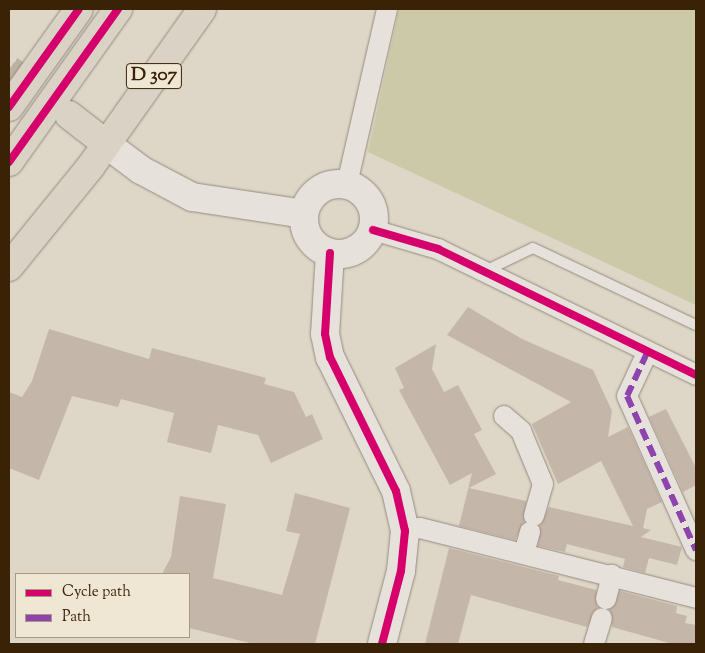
<!DOCTYPE html>
<style>
body{margin:0}
#map{position:relative;width:705px;height:653px;overflow:hidden;background:#ded6c7;font-family:"Sorts Mill Goudy",serif}
div>[style]{position:absolute}
[style*='--x']{left:calc(var(--x)*1px);top:calc(var(--y)*1px);width:calc(var(--w)*1px);rotate:calc(var(--a)*1deg)}
.green>*{inset:0;background:#cbc9a7}
.building>*{inset:0;background:#c5b6aa}
.primary-tunnel>*{height:28px;margin-top:-14px;transform-origin:0;background:repeating-linear-gradient(90deg,#bdb2a1 0 28px,transparent 0 42px)}
.roads{filter:drop-shadow(0 0 1px #938b7f) drop-shadow(0 0 1px #938b7f)}
.lane>*{height:10px;margin:-5px;padding:0 5px;transform-origin:5px;border-radius:5px;background:#e6e1da}
.street>*{height:20px;margin:-10px;padding:0 10px;transform-origin:10px;border-radius:10px;background:#e6e1da}
.secondary>*{height:28px;margin:-14px;padding:0 14px;transform-origin:14px;border-radius:14px;background:#e6e1da}
.secondary>.ring{margin:-14px;padding:0;box-sizing:content-box;background:none;border:28px solid #e6e1da;border-radius:50%}
.primary>*{height:28px;margin:-14px;padding:0 14px;transform-origin:14px;border-radius:14px;background:#d9d2c5}
.quiet>*{height:6px;margin-top:-3px;transform-origin:0;background:repeating-linear-gradient(90deg,#8e44ad 0 12px,transparent 0 18px)}
.cycleway>*{height:8px;margin:-4px;padding:0 4px;transform-origin:4px;border-radius:4px;background:#d6006c}
span{translate:-50% -50%;white-space:nowrap;text-align:center;line-height:1.15;-webkit-text-stroke:4px #f0e6d4;paint-order:stroke}
.shield-label span{padding:1px 4px;background:#f0e6d4;border:1px solid;border-radius:4px;-webkit-text-stroke-width:0}
.shield-label{font-size:19px;color:#3a2207;font-weight:700}
.frame{position:absolute;inset:0;border:10px solid #3a2207;pointer-events:none}
.legend{position:absolute;left:15px;top:573px;width:175px;height:65px;box-sizing:border-box;background:#f0e6d4;border:1px solid #a79882;margin:0;padding:6px 9px;list-style:none;font-size:15px;color:#3a2207}
.legend li{display:flex;align-items:center;gap:10px;height:25px}
.legend b{width:25px;border:1px solid #a79882}
</style>
<div id="map">
<div class="green">
<div style="clip-path:polygon(399px 9px,696px 9px,696px 305px,368px 152px)"></div>
</div>
<div class="building">
<div style="clip-path:polygon(468px 307px,522px 339px,593px 370px,612px 411px,608px 437px,628px 427px,662px 502px,647px 509px,643px 528px,651px 530px,641px 537px,682px 547px,677px 565px,649px 558px,645px 573px,623px 567px,625px 559px,567px 544px,565px 552px,538px 546px,540px 526px,549px 507px,633px 526px,601px 461px,558px 484px,532px 424px,571px 402px,447px 335px)"></div>
<div style="clip-path:polygon(49px 329px,149px 359px,152px 348px,266px 378px,264px 384px,294px 392px,306px 417px,312px 414px,323px 439px,271px 463px,258px 435px,218px 425px,211px 453px,167px 442px,174px 413px,121px 399px,118px 407px,72px 396px,39px 480px,9px 468px,9px 392px,22px 397px,32px 381px)"></div>
<div style="clip-path:polygon(436px 344px,432px 369px,444px 392px,458px 385px,482px 430px,474px 434px,496px 474px,469px 488px,526px 501px,524px 522px,515px 540px,459px 526px,472px 473px,450px 485px,399px 390px,404px 388px,395px 368px)"></div>
<div style="clip-path:polygon(666px 409px,696px 468px,696px 485px,683px 492px,649px 417px)"></div>
<div style="clip-path:polygon(295px 493px,350px 508px,315px 644px,254px 644px,189px 628px,189px 574px,162px 574px,171px 557px,180px 496px,226px 504px,213px 578px,282px 595px,300px 534px,286px 531px)"></div>
<div style="clip-path:polygon(449px 548px,559px 576px,558px 580px,596px 590px,598px 607px,587px 627px,471px 595px,458px 644px,425px 644px)"></div>
<div style="clip-path:polygon(620px 591px,677px 606px,676px 613px,687px 616px,685px 623px,696px 625px,696px 644px,673px 644px,612px 627px,610px 610px)"></div>
</div>
<div class="primary-tunnel">
<div style="--x:9;--y:69;--w:76;--a:37.5"></div>
</div>
<div class="roads">
<div class="lane">
<div style="--x:485;--y:271;--w:53;--a:-25.6"></div>
<div style="--x:533;--y:248;--w:180;--a:25.3"></div>
</div>
<div class="street">
<div style="--x:347;--y:184;--w:180;--a:-77.1"></div>
<div style="--x:373;--y:230;--w:68;--a:16.3"></div>
<div style="--x:438;--y:249;--w:287;--a:26"></div>
<div style="--x:647;--y:353;--w:47;--a:114.9"></div>
<div style="--x:627;--y:396;--w:169;--a:65.9"></div>
<div style="--x:504;--y:416;--w:23;--a:41"></div>
<div style="--x:521;--y:431;--w:57;--a:67.5"></div>
<div style="--x:543;--y:484;--w:33;--a:106"></div>
<div style="--x:405;--y:531;--w:15;--a:-11"></div>
<div style="--x:420;--y:528;--w:285;--a:14.2"></div>
<div style="--x:524;--y:553;--w:22;--a:-74"></div>
<div style="--x:606;--y:599;--w:25;--a:-76"></div>
<div style="--x:594;--y:644;--w:27;--a:-73"></div>
</div>
<div class="secondary">
<div style="--x:105;--y:143;--w:45;--a:36.9"></div>
<div style="--x:141;--y:170;--w:58;--a:27.9"></div>
<div style="--x:192;--y:197;--w:113;--a:8.6"></div>
<div class="ring" style="left:304px;top:184px;width:42px;height:42px"></div>
<div style="--x:330;--y:253;--w:81;--a:93.5"></div>
<div style="--x:325;--y:334;--w:24;--a:78"></div>
<div style="--x:330;--y:357;--w:149;--a:63.8"></div>
<div style="--x:396;--y:491;--w:41;--a:77.3"></div>
<div style="--x:405;--y:531;--w:40;--a:95.7"></div>
<div style="--x:401;--y:571;--w:75;--a:104.6"></div>
</div>
<div class="primary">
<div style="--x:9;--y:107;--w:120;--a:-54.5"></div>
<div style="--x:69;--y:115;--w:46;--a:37.9"></div>
<div style="--x:9;--y:162;--w:188;--a:-54.5"></div>
<div style="--x:9;--y:267;--w:130;--a:-50.9"></div>
<div style="--x:91;--y:166;--w:192;--a:-54.7"></div>
</div>
</div>
<div class="quiet">
<div style="--x:647;--y:353;--w:47;--a:114.9"></div>
<div style="--x:627;--y:396;--w:169;--a:65.9"></div>
</div>
<div class="cycleway">
<div style="--x:9;--y:107;--w:120;--a:-54.5"></div>
<div style="--x:9;--y:162;--w:188;--a:-54.5"></div>
<div style="--x:373;--y:230;--w:68;--a:16.3"></div>
<div style="--x:438;--y:249;--w:287;--a:26"></div>
<div style="--x:330;--y:253;--w:81;--a:93.5"></div>
<div style="--x:325;--y:334;--w:24;--a:78"></div>
<div style="--x:330;--y:357;--w:149;--a:63.8"></div>
<div style="--x:396;--y:491;--w:41;--a:77.3"></div>
<div style="--x:405;--y:531;--w:40;--a:95.7"></div>
<div style="--x:401;--y:571;--w:75;--a:104.6"></div>
</div>
<div class="shield-label">
<span style="left:154px;top:76px">D 307</span>
</div>
<div class="frame"></div>
<ul class="legend">
<li><b style="height:6px;background:#d6006c"></b>Cycle path</li>
<li><b style="height:6px;background:#8e44ad"></b>Path</li>
</ul>
</div>
